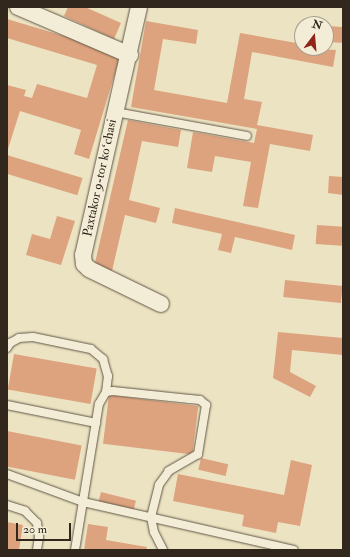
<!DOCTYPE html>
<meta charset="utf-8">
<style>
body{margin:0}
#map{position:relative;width:350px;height:557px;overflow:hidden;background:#ece3c2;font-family:"IM FELL Double Pica",serif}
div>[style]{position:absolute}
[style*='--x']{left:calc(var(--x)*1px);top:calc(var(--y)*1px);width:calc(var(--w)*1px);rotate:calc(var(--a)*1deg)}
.building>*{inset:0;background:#dda37f;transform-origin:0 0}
.roads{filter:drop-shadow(0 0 1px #605646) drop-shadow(0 0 1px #605646)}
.lane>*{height:8px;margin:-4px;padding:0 4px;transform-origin:4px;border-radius:4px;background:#f3edd7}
.street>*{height:16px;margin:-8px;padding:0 8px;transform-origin:8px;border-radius:8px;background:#f3edd7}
span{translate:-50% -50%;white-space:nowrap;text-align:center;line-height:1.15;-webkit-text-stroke:3px #f3edd7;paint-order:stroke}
.street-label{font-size:13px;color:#32271d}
.frame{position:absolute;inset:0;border:8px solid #32271d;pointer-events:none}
.north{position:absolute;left:294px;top:16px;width:40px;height:40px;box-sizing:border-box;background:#f3edd7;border:1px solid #a69e8d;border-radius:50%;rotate:16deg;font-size:11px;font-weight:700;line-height:16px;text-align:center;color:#32271d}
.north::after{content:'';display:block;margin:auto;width:14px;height:18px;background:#8f2418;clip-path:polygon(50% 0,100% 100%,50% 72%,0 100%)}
.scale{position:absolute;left:16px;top:523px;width:55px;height:18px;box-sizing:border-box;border:2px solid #32271d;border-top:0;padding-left:5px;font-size:12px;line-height:14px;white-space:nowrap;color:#32271d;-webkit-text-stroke:3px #f3edd7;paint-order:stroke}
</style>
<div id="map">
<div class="building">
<div style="clip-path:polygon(68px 7px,85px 7px,121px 23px,114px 39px,64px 16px)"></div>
<div style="clip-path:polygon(7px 19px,121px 53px,89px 159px,74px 154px,81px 130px,20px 111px,7px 152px,7px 85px,26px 90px,24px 96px,32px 98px,37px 84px,87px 98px,97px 65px,7px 38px)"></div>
<div style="clip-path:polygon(146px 21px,198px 30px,196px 44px,163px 39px,154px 90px,227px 103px,240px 33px,302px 44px,302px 48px,336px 50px,333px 67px,252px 52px,244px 99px,262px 102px,257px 125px,313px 135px,310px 151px,270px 144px,258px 208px,243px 206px,251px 162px,215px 156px,212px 172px,187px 168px,193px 132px,254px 143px,257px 129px,131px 107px)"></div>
<div style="left:326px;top:26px;width:17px;height:16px;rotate:3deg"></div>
<div style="clip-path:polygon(128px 120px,181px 130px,178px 147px,142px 141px,129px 200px,160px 208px,156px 223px,125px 215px,112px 271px,94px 267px)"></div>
<div style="left:7px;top:155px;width:79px;height:18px;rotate:17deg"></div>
<div style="clip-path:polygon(329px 176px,343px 177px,343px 195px,328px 193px)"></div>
<div style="clip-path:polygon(175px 208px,295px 235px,292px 250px,235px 237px,231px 253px,218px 250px,222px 234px,172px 223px)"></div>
<div style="clip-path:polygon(57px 216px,75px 221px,61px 265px,26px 255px,32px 234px,50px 239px)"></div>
<div style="left:317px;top:225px;width:26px;height:19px;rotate:4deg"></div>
<div style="left:285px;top:280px;width:58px;height:17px;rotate:6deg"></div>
<div style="clip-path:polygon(278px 332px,343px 338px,343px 355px,292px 350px,290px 372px,316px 386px,310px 397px,273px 378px)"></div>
<div style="left:14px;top:354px;width:84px;height:36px;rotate:10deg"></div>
<div style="left:109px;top:395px;width:90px;height:49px;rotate:7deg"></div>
<div style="left:7px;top:431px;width:76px;height:35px;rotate:11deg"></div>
<div style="left:201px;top:458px;width:28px;height:12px;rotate:13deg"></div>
<div style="clip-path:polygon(291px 460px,312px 465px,300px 526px,278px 522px,276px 533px,242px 526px,244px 515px,173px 501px,178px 474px,284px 495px)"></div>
<div style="left:101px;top:492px;width:36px;height:10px;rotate:14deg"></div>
<div style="clip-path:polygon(7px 522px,23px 525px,19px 550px,7px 550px)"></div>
<div style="clip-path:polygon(88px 524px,108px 527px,106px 540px,147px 547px,146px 550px,84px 550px)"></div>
</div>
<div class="roads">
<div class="lane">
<div style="--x:115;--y:112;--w:134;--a:10.3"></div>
<div style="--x:7;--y:348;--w:6;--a:-59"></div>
<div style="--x:10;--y:343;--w:10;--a:-29"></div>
<div style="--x:19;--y:338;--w:14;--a:-4"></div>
<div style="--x:33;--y:337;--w:59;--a:11.7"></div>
<div style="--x:91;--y:349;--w:16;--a:40"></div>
<div style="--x:103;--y:359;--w:18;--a:74"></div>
<div style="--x:108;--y:376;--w:16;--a:97"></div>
<div style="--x:7;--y:405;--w:91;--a:11.4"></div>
<div style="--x:7;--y:474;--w:81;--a:20.2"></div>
<div style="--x:83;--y:502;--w:216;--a:12.8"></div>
<div style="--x:7;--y:505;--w:19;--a:18"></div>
<div style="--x:25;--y:511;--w:17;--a:45"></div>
<div style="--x:37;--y:523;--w:14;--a:82"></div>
<div style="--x:39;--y:537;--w:13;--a:99"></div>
<div style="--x:75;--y:550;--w:148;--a:-80.7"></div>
<div style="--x:99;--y:404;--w:14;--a:-60"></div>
<div style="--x:106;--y:392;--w:7;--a:-8"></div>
<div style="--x:113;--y:391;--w:77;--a:5.9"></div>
<div style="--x:190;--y:399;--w:10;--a:6"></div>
<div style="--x:200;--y:400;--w:8;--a:40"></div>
<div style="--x:206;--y:405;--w:50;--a:99.3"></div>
<div style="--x:198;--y:454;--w:34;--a:150"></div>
<div style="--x:169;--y:471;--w:17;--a:126"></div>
<div style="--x:159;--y:485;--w:33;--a:104"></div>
<div style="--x:151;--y:517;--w:15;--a:79"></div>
<div style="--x:154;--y:532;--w:20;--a:63"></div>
</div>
<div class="street">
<div style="--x:18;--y:7;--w:122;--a:23.2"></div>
<div style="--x:139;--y:7;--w:254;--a:102.7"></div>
<div style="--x:83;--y:255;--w:9;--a:84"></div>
<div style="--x:84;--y:264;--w:7;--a:45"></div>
<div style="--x:89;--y:269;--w:80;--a:25.9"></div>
</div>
</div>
<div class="street-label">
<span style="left:100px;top:178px;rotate:-78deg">Paxtakor 9-tor koʻchasi</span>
</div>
<div class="frame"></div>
<div class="north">N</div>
<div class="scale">20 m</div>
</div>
